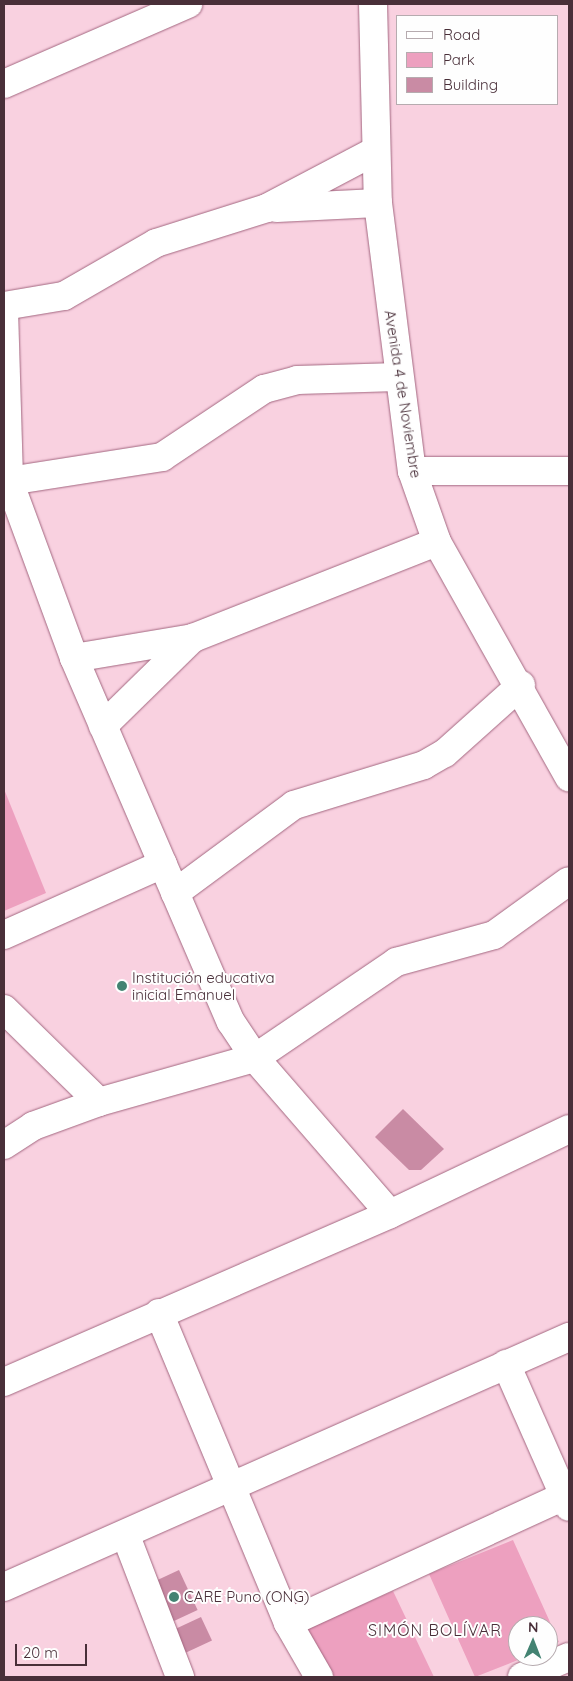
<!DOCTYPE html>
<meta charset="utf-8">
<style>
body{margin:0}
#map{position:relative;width:573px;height:1681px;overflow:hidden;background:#f9d1e0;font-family:Quicksand,sans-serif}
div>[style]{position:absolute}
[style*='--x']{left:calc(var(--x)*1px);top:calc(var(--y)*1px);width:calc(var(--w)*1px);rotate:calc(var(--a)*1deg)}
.green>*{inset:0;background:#eda0bf}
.building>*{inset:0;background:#c98ba4;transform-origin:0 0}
.roads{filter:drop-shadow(0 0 1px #a36780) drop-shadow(0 0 1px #a36780)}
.minor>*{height:28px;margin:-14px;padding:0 14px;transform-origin:14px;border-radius:14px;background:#fff}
.dots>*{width:14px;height:14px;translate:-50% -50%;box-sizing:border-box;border:2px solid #fefefe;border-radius:50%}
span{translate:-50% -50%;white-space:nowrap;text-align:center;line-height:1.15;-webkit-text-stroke:4px #fefefe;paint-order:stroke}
.street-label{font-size:15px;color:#492f39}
.poi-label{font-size:15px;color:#492f39}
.left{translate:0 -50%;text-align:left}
.neighbourhood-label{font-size:16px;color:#492f39;letter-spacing:1px}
.frame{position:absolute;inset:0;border:5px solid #492f39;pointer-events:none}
.legend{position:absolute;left:396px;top:15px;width:162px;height:90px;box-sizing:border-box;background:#fefefe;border:1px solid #b6abaf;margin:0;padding:6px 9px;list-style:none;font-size:15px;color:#492f39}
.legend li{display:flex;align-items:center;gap:10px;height:25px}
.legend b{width:25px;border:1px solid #b6abaf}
.north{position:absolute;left:508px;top:1616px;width:50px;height:50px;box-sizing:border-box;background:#fefefe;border:1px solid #b6abaf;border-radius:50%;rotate:1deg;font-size:14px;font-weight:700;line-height:20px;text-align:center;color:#492f39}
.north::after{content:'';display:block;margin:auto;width:18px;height:22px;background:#438372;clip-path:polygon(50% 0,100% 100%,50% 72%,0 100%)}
.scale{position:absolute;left:15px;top:1644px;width:72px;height:22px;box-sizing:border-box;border:2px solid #492f39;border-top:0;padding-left:6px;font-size:15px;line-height:18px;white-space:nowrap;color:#492f39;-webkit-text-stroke:4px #fefefe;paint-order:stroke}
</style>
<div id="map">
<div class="green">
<div style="clip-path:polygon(4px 789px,46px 893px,4px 911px)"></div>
<div style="clip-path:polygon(513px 1540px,559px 1642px,548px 1647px,548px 1626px,518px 1626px,518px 1656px,528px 1656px,475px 1677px,429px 1574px)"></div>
<div style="clip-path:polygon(393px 1591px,434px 1677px,320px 1677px,301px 1632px)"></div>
</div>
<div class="building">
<div style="clip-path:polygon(403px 1109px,444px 1149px,421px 1170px,409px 1170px,375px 1137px)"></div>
<div style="left:179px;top:1570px;width:44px;height:32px;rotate:65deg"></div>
<div style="left:201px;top:1617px;width:26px;height:32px;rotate:65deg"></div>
</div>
<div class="roads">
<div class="minor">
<div style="--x:373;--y:4;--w:199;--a:88.6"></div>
<div style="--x:378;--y:203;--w:270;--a:82.8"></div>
<div style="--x:412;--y:471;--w:75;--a:70.6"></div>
<div style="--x:437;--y:542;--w:270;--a:60.7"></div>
<div style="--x:4;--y:84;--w:201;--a:-23.5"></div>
<div style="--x:276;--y:208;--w:102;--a:-2.8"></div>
<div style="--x:4;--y:306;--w:61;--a:-9.5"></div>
<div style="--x:64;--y:296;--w:106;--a:-29.9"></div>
<div style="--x:156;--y:243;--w:116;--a:-17.5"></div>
<div style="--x:267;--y:208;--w:122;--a:-27.8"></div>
<div style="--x:4;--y:310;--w:171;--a:88.3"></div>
<div style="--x:9;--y:481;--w:189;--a:69.8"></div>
<div style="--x:74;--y:658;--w:396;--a:66.7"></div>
<div style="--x:231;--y:1022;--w:43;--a:56.3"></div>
<div style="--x:255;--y:1058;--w:206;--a:49.1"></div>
<div style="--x:412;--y:471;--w:157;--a:0"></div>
<div style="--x:4;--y:485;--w:6;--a:-39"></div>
<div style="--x:9;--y:481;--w:155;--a:-8.9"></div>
<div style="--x:162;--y:457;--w:123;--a:-33.7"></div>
<div style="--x:264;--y:389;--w:34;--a:-15"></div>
<div style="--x:297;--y:380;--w:101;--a:-1.7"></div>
<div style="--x:74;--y:658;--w:121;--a:-9.5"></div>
<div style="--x:193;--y:638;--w:262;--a:-21.5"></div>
<div style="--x:103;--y:726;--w:126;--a:-44.4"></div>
<div style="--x:175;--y:893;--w:148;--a:-36.5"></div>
<div style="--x:294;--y:805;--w:136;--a:-17.1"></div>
<div style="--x:424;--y:765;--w:24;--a:-30"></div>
<div style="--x:445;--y:753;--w:102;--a:-41.8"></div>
<div style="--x:4;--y:935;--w:174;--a:-24.1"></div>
<div style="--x:4;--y:1009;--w:133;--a:44.4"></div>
<div style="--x:4;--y:1145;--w:35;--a:-33"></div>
<div style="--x:33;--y:1126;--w:70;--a:-20"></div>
<div style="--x:99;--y:1102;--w:162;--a:-15.8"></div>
<div style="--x:255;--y:1058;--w:171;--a:-34.2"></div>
<div style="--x:396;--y:962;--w:102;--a:-15.4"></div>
<div style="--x:494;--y:935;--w:92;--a:-35.8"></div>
<div style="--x:159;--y:1313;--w:336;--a:67.4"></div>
<div style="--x:288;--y:1623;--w:62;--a:60.1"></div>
<div style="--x:506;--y:1364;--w:156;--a:66.2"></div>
<div style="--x:4;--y:1382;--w:421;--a:-23.5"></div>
<div style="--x:390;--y:1214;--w:198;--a:-25.4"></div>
<div style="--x:126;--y:1536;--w:151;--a:69"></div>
<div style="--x:4;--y:1587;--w:618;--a:-23.87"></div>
<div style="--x:288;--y:1623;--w:304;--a:-24.7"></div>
<div style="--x:522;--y:1677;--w:51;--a:-23.1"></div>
</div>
</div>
<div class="dots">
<div style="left:122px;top:986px;background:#438372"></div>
<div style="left:174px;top:1597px;background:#438372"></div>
</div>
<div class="street-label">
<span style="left:403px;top:394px;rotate:81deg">Avenida 4 de Noviembre</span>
</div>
<div class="poi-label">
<span class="left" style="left:132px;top:986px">Institución educativa<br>inicial Emanuel</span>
<span class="left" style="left:184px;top:1597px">CARE Puno (ONG)</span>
</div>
<div class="neighbourhood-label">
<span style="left:435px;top:1630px">SIMÓN BOLÍVAR</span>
</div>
<div class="frame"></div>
<ul class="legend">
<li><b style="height:6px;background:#fff"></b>Road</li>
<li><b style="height:14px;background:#eda0bf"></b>Park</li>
<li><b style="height:14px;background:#c98ba4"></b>Building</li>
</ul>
<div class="north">N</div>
<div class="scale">20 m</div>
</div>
